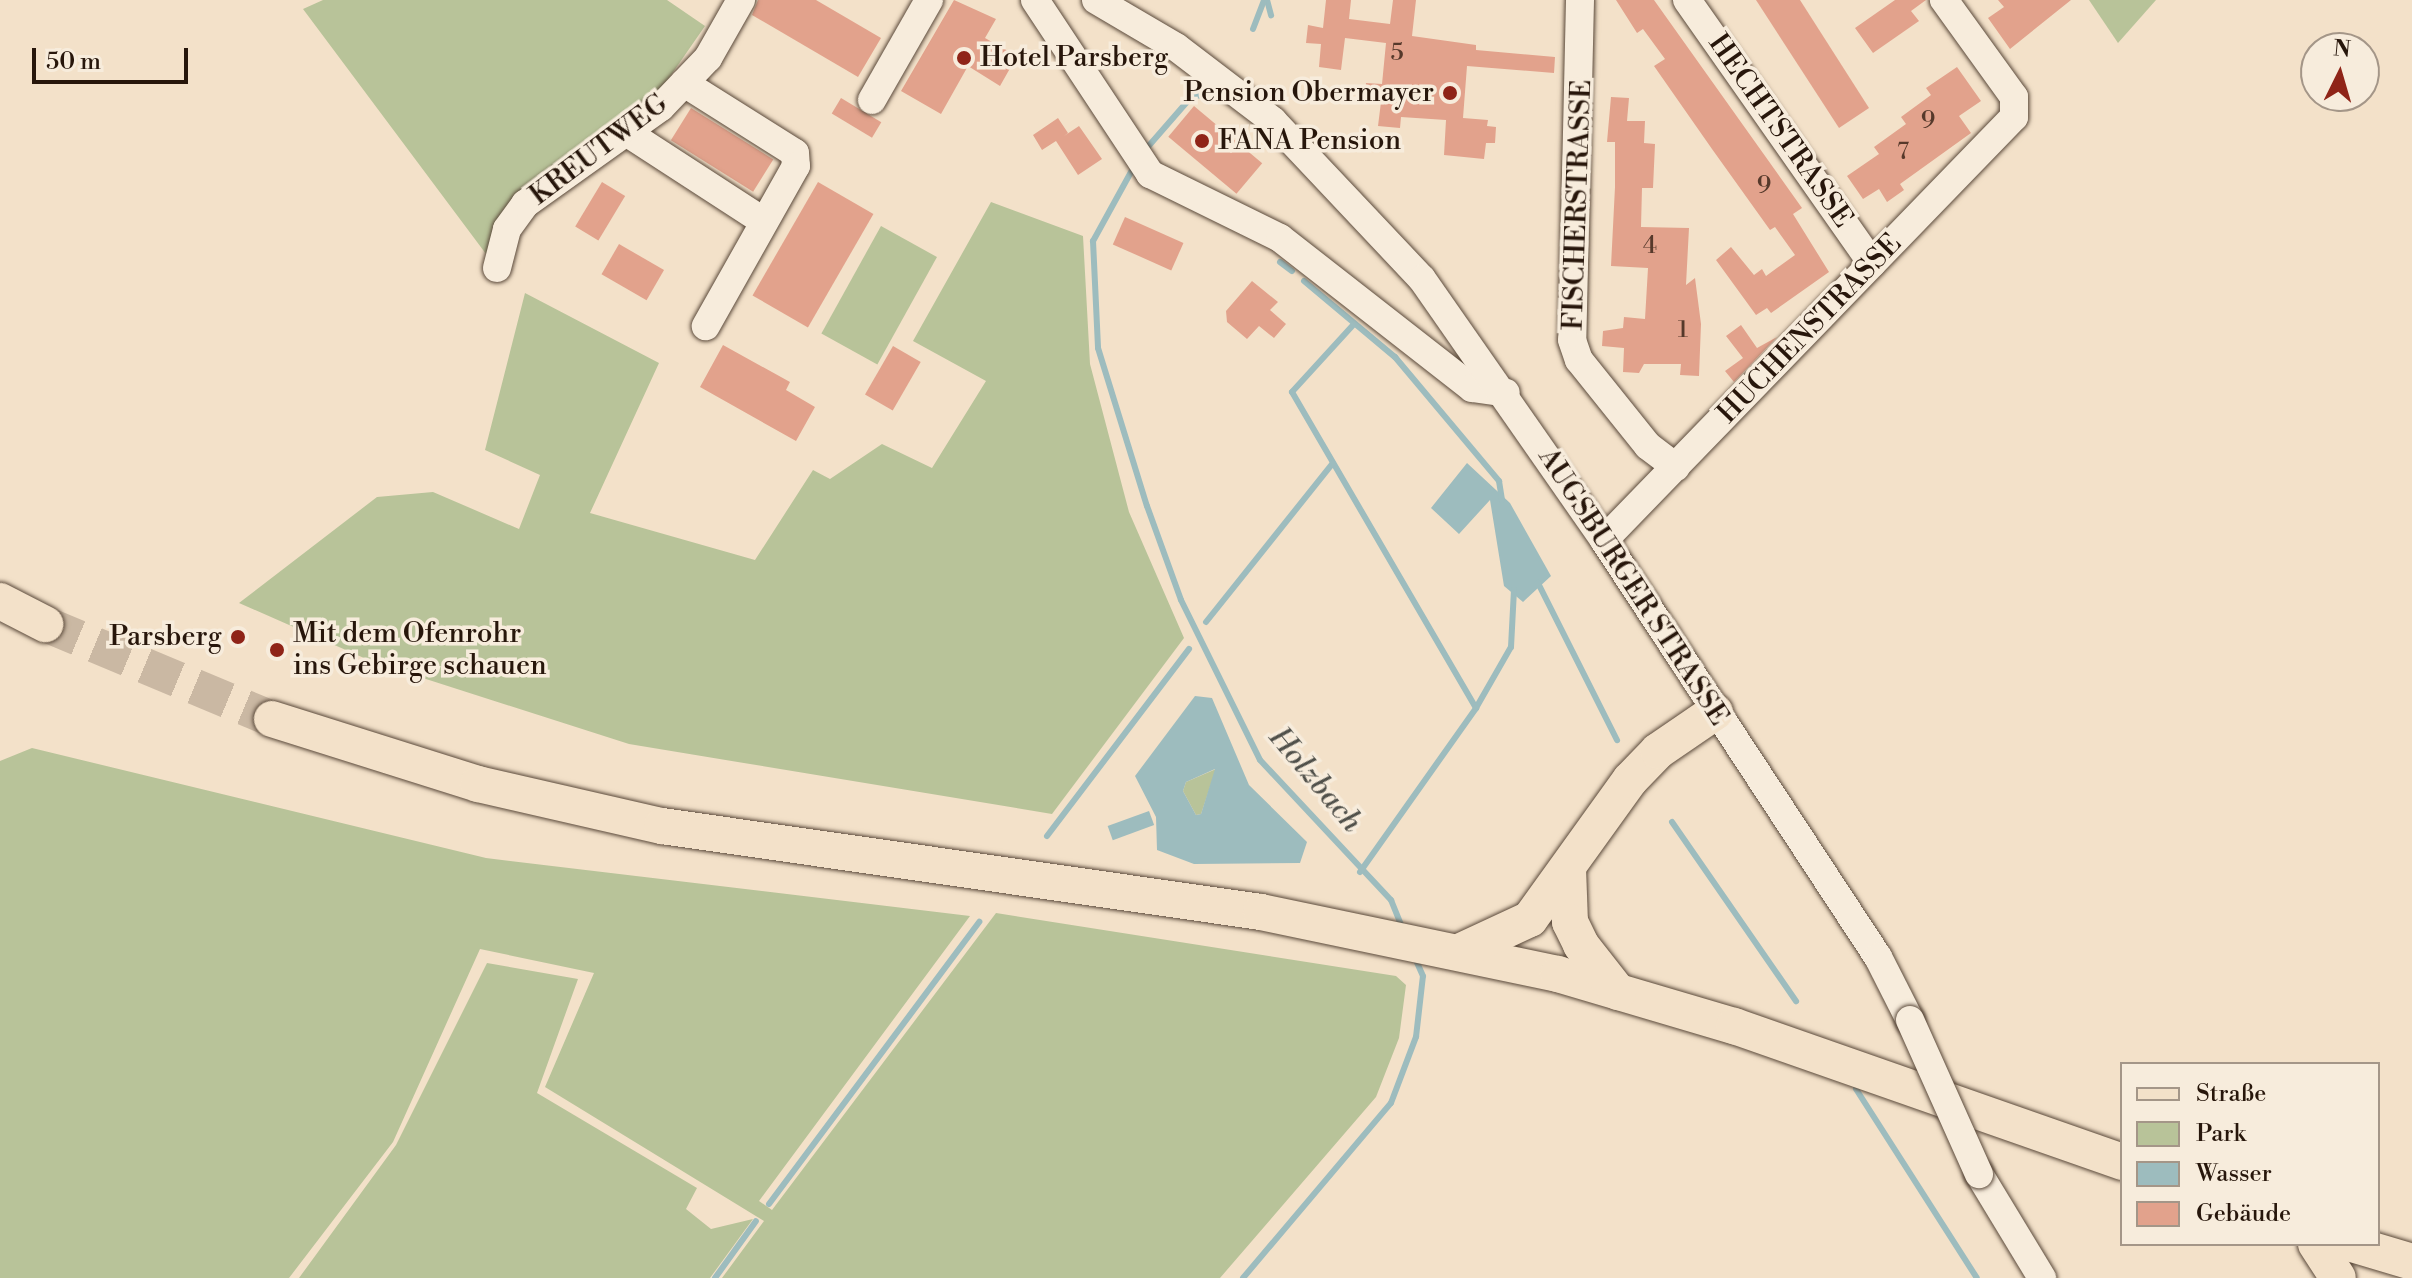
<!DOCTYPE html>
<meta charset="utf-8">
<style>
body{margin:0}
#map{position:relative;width:2412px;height:1278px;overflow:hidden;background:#f3e1c9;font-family:"Libre Bodoni",serif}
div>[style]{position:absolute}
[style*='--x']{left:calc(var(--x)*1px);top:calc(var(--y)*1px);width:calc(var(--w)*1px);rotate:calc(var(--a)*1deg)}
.green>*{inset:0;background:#b8c399;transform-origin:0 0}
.water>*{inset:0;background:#9dbcbe;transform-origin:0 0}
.stream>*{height:6px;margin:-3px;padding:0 3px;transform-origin:3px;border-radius:3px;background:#9dbcbe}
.building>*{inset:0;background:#e2a28c;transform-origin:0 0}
.major-tunnel>*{height:36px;margin-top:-18px;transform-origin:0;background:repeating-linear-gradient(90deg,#cab8a3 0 36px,transparent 0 54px)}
.roads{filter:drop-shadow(0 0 2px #5a493a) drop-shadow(0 0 2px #5a493a)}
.minor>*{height:28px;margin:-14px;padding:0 14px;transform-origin:14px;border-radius:14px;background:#f7ecdc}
.major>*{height:36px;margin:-18px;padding:0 18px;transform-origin:18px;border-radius:18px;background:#f3e1c9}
.bridges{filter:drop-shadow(0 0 2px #5a493a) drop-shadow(0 0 2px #5a493a)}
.minor-bridge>*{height:28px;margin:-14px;padding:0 14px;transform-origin:14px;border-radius:14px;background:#f7ecdc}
.dots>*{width:22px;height:22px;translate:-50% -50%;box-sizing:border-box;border:4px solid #f7ecdc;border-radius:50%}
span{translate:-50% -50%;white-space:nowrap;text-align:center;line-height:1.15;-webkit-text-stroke:7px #f7ecdc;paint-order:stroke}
.number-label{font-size:24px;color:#56392b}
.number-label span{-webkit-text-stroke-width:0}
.poi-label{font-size:28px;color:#27160b}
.left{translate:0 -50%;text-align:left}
.right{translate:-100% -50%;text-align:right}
.street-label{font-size:28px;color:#27160b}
.water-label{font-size:30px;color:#50504a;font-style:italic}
.legend{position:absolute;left:2120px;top:1062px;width:260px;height:184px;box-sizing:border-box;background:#f7ecdc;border:2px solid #a49688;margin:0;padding:10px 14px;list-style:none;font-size:24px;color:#27160b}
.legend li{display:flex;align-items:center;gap:16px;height:40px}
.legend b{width:40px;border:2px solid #a49688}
.north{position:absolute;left:2300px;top:32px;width:80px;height:80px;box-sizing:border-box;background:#f7ecdc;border:2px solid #a49688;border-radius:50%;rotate:5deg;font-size:22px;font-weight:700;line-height:32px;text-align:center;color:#27160b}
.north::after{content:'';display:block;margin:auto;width:28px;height:36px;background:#8f2418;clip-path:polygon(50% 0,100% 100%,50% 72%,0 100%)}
.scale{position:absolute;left:32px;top:48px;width:156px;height:36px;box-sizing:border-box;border:4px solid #27160b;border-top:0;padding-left:10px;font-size:24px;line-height:28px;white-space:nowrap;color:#27160b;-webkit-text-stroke:6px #f7ecdc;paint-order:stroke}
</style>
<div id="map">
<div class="green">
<div style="clip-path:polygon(323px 0,667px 0,705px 26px,660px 91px,522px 196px,492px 262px,303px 9px)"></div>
<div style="clip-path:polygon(2089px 0,2156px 0,2118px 43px)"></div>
<div style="clip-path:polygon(991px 202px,1083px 236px,1090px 364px,1129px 512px,1184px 638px,1052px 814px,629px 744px,373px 662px,239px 603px,377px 497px,433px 492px,519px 529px,540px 475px,485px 450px,525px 293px,659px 363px,590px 513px,755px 560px,813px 470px,830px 479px,882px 444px,932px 468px,986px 381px,913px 341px)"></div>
<div style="left:881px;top:226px;width:64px;height:123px;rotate:29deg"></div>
<div style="clip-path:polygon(32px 748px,486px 858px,970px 916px,759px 1201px,772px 1210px,996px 913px,1396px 976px,1406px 985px,1399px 1038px,1376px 1097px,1220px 1278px,722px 1278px,764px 1221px,545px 1087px,594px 973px,480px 949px,393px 1142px,289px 1278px,0 1278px,0 761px)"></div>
<div style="clip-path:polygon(1216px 769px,1201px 814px,1196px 815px,1183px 791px,1186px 782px)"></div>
<div style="clip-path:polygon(487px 963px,578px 979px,537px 1093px,697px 1188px,686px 1209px,711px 1229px,753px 1219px,710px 1278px,299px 1278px,396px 1145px)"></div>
</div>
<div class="water">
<div style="clip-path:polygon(1467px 463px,1510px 503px,1551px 576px,1523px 602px,1504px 586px,1490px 500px,1459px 534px,1431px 508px)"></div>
<div style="clip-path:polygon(evenodd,1195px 696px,1212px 698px,1249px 785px,1307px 842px,1300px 863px,1194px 864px,1157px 850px,1156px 817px,1135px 776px,1195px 696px,1215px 769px,1201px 814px,1196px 815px,1183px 791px,1186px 782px,1215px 769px)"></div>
<div style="left:1149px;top:811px;width:15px;height:44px;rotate:70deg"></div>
</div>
<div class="stream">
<div style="--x:1267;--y:0;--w:16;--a:75"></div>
<div style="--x:1253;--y:29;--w:31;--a:-69"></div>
<div style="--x:1146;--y:149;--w:72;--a:-49"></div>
<div style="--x:1193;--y:95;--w:11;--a:5"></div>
<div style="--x:1131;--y:172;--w:79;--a:118.8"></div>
<div style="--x:1093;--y:241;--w:107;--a:87.3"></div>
<div style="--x:1098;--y:348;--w:165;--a:72.8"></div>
<div style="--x:1147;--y:506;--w:100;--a:70.1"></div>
<div style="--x:1181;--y:600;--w:178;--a:63.7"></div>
<div style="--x:1260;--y:760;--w:192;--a:46.9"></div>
<div style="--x:1391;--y:900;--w:31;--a:68"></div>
<div style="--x:1280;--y:262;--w:15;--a:37"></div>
<div style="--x:1304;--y:281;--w:119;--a:39.9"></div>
<div style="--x:1395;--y:357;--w:162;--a:50"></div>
<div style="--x:1499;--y:481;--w:19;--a:81"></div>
<div style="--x:1354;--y:324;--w:92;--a:132.4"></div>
<div style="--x:1292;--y:392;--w:366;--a:59.8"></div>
<div style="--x:1538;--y:583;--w:176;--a:63.3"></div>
<div style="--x:1206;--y:622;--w:203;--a:-51.4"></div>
<div style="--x:1672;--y:822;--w:218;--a:55.3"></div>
<div style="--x:1047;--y:836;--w:235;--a:-52.8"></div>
<div style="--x:1360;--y:872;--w:201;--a:-54.7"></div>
<div style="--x:1476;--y:708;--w:70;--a:-60.2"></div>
<div style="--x:1511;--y:647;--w:57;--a:-87"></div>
<div style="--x:1856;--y:1089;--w:224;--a:57.4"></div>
<div style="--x:769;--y:1204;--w:352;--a:-53.3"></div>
<div style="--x:715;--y:1278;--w:70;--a:-54.3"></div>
<div style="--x:1243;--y:1278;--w:229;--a:-49.8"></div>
<div style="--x:1391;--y:1103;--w:71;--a:-69.3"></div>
<div style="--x:1416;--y:1037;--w:61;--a:-83.5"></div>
<div style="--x:1423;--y:976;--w:20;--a:-114"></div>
</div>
<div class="building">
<div style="clip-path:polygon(758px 0,816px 0,881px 38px,858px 77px,752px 15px)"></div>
<div style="clip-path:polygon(954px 0,996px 19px,985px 38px,1017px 56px,1000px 86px,968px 66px,941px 114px,901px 91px)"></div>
<div style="clip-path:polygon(1326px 0,1351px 0,1349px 19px,1390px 24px,1393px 0,1416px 0,1412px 36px,1476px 45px,1476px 50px,1555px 57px,1554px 73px,1467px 66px,1463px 118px,1488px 120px,1487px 126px,1496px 127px,1495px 143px,1486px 143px,1484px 159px,1444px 155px,1446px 120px,1401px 117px,1400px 128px,1378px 126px,1381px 102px,1364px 100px,1366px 83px,1382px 84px,1386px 43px,1345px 38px,1341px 70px,1319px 67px,1321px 44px,1306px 43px,1308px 25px,1323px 28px)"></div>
<div style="clip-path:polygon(1616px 0,1654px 0,1802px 208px,1793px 214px,1829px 272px,1771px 313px,1767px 308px,1756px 315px,1716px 260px,1731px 247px,1754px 275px,1762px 269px,1766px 276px,1795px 255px,1775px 227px,1770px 230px,1712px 149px,1654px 66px,1665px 59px,1643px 29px,1637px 33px)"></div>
<div style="clip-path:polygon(1756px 0,1800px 0,1869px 108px,1839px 128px)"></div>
<div style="clip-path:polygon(1895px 0,1926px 0,1911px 11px,1919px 21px,1873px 53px,1855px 28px)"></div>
<div style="clip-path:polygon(1998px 0,2071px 0,2010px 49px,1988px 18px,2004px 7px)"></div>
<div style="clip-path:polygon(1957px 67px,1981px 101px,1959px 116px,1971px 133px,1900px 184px,1904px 190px,1887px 202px,1879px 189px,1863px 199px,1847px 176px,1879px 154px,1874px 147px,1906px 124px,1901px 117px,1931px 95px,1926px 88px)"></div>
<div style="clip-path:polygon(1611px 97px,1629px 98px,1627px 121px,1645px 121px,1644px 143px,1655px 144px,1653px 188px,1642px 188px,1641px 227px,1689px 228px,1686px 285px,1695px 278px,1701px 324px,1699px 376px,1680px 375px,1681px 364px,1644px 364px,1639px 373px,1623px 372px,1624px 348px,1602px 346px,1603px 331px,1623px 328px,1624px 317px,1645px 319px,1648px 268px,1611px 266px,1615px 187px,1615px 142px,1607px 142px)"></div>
<div style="left:841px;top:98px;width:47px;height:18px;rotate:31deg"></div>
<div style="left:1194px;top:106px;width:89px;height:40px;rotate:40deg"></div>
<div style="left:691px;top:108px;width:97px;height:38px;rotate:32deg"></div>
<div style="clip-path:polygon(1058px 118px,1068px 133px,1064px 136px,1079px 126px,1102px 159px,1078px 175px,1056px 141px,1042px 150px,1033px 135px)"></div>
<div style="left:602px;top:182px;width:27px;height:52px;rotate:31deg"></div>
<div style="left:818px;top:182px;width:64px;height:131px;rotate:30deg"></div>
<div style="left:1125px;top:217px;width:64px;height:30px;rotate:24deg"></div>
<div style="left:619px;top:244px;width:52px;height:35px;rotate:30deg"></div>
<div style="clip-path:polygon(1252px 281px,1278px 302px,1270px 310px,1286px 324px,1274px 338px,1259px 326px,1247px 339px,1227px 322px,1226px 311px)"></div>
<div style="clip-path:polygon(1741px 325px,1757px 348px,1777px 337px,1734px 382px,1725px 371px,1743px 358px,1726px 336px)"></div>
<div style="clip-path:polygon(723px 345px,790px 382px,786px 390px,815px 407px,796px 441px,700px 387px)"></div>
<div style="left:893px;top:346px;width:32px;height:56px;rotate:30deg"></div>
</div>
<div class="major-tunnel">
<div style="--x:45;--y:624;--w:246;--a:22.7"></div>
</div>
<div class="roads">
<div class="minor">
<div style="--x:1035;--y:0;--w:209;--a:56.5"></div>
<div style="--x:1150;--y:174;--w:145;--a:26.2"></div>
<div style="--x:1280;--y:238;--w:244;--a:38"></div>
<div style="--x:1472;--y:388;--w:34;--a:8"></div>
<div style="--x:1096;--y:0;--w:93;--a:30.4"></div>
<div style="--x:1176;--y:47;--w:122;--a:37.3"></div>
<div style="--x:1273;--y:121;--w:217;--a:46.7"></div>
<div style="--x:1422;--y:279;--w:318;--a:55.1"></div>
<div style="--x:1604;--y:540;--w:499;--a:56.7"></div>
<div style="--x:1878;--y:957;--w:71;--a:63.1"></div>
<div style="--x:1580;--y:0;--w:340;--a:91.3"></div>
<div style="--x:1572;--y:340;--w:21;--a:71"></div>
<div style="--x:1579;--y:360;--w:110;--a:51.3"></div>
<div style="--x:1648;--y:446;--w:35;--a:37"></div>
<div style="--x:1687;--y:0;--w:322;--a:54.9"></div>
<div style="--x:684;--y:83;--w:131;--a:32.2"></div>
<div style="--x:795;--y:153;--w:13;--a:86"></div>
<div style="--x:796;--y:166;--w:184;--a:119.4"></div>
<div style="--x:872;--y:100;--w:115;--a:-60.3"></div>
<div style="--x:626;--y:132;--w:163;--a:33"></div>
<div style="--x:497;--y:268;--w:40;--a:-75.6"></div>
<div style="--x:507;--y:229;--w:31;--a:-54"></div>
<div style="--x:525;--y:204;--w:167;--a:-35.5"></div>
<div style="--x:661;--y:107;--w:68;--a:-46.2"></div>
<div style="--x:708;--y:58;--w:67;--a:-60.4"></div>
<div style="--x:1604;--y:540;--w:589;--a:-45.89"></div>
<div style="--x:2014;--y:117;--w:20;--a:-90"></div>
<div style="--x:2014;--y:97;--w:120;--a:-125.8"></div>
<div style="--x:1979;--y:1174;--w:122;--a:58.8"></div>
</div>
<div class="major">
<div style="--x:0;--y:601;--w:51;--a:27.1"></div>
<div style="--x:272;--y:719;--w:216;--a:17.5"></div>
<div style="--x:478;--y:784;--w:189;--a:12.9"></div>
<div style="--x:662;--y:826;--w:605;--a:8.17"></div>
<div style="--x:1261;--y:912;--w:303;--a:11.8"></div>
<div style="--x:1558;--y:974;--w:184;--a:16.5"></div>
<div style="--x:1734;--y:1026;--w:411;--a:19.3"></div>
<div style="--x:1568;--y:868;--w:54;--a:87.9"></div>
<div style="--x:1570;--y:922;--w:25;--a:64"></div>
<div style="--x:1581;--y:945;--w:60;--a:51.8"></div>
<div style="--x:1461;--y:951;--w:76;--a:-24.9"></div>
<div style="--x:1530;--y:919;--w:171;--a:-54.3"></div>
<div style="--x:1630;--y:780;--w:40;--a:-46"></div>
<div style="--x:1658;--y:751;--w:69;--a:-34.4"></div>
<div style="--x:2316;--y:1244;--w:40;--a:57.1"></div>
<div style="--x:2352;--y:1244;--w:63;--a:16.7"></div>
</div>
</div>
<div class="bridges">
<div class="minor-bridge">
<div style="--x:1910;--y:1020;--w:169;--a:65.9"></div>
</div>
</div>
<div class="dots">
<div style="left:964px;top:58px;background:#8f2418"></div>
<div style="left:1450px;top:93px;background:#8f2418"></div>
<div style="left:1202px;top:141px;background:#8f2418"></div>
<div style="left:238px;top:637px;background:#8f2418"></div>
<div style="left:277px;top:650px;background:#8f2418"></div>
</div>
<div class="number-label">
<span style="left:1397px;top:54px">5</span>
<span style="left:1928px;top:122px">9</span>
<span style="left:1903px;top:153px">7</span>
<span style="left:1764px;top:187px">9</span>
<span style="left:1650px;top:247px">4</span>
<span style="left:1683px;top:331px">1</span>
</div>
<div class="poi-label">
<span class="left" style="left:980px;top:58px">Hotel Parsberg</span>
<span class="right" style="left:1434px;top:93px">Pension Obermayer</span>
<span class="left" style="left:1218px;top:141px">FANA Pension</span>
<span class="left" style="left:293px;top:650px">Mit dem Ofenrohr<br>ins Gebirge schauen</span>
<span class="right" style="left:222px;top:637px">Parsberg</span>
</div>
<div class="street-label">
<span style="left:1780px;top:131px;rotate:55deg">HECHTSTRASSE</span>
<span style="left:599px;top:150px;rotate:-37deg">KREUTWEG</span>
<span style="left:1578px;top:205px;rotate:-88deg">FISCHERSTRASSE</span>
<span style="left:1810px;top:329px;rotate:-46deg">HUCHENSTRASSE</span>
<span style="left:1633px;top:587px;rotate:57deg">AUGSBURGER STRASSE</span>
</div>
<div class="water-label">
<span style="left:1315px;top:780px;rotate:50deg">Holzbach</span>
</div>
<ul class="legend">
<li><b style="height:10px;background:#f3e1c9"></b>Straße</li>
<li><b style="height:22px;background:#b8c399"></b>Park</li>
<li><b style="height:22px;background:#9dbcbe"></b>Wasser</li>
<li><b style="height:22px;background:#e2a28c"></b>Gebäude</li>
</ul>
<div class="north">N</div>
<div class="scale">50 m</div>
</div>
